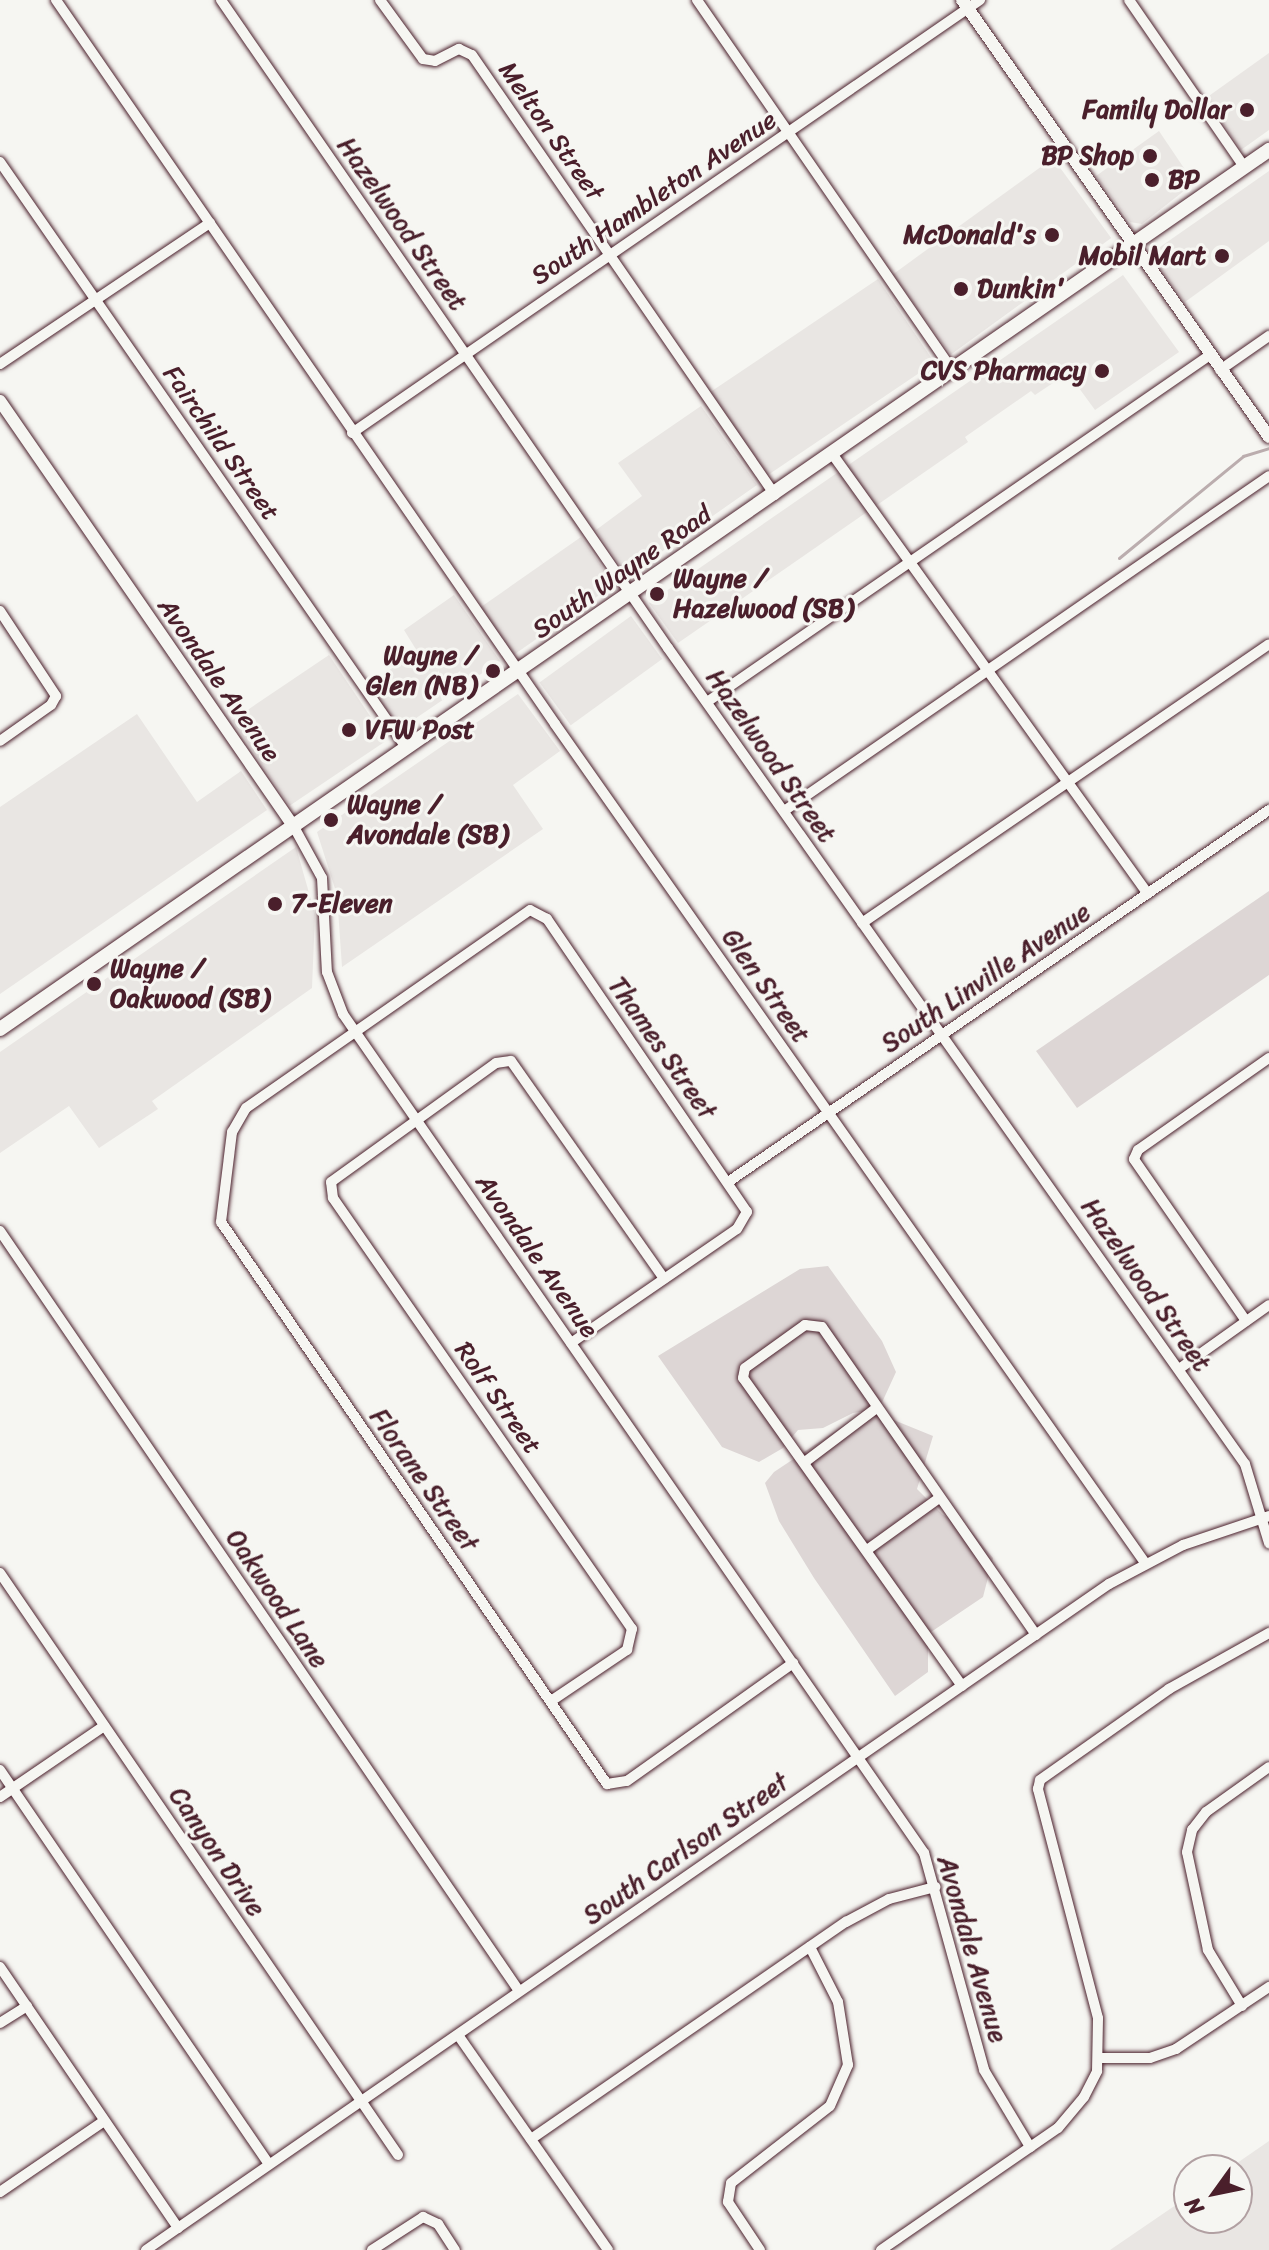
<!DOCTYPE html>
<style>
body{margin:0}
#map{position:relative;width:1269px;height:2250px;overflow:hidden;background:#f6f6f2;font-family:Sriracha,sans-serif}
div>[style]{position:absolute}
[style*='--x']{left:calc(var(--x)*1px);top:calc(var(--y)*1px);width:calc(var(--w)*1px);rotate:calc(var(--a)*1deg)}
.built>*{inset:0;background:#e9e6e3;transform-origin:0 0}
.green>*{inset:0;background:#ddd6d5}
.stream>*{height:3px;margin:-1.5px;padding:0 1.5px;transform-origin:1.5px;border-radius:1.5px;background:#bbadae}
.roads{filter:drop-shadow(0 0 2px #4a1f2b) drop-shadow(0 0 2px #4a1f2b)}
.minor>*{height:10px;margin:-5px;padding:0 5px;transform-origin:5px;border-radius:5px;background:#f6f6f2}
.tertiary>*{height:12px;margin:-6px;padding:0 6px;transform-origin:6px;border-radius:6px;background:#f6f6f2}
.secondary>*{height:14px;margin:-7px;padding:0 7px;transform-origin:7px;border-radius:7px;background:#f6f6f2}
.dots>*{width:22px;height:22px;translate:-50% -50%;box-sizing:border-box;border:4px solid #f6f6f2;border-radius:50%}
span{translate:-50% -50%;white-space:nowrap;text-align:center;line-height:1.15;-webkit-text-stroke:6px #f6f6f2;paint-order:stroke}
.poi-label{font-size:26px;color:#4a1f2b;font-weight:700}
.right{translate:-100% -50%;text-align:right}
.left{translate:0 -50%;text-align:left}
.street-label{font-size:26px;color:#4a1f2b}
.north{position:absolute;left:1173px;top:2154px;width:80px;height:80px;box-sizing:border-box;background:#f6f6f2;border:2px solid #b1a0a2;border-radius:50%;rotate:237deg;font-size:22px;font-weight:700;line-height:32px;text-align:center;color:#4a1f2b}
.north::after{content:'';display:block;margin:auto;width:28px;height:36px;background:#4a1f2b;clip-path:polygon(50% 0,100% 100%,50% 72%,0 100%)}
</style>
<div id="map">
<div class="built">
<div style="clip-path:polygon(1269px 53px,1269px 130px,1241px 150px,1206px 98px)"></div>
<div style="clip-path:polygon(1159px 131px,1194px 183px,1142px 224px,1130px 222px,1096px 176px)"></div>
<div style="left:1053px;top:158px;width:99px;height:198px;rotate:54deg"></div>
<div style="clip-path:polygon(1269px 171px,1269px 241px,1185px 302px,1150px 254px)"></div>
<div style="clip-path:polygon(1123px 275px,1179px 352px,1095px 410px,1068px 373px,1035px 395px,1031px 391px,965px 437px,968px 442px,678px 643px,649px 603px)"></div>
<div style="left:878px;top:279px;width:101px;height:204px;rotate:56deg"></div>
<div style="clip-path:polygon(701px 406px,757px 485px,627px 576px,596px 530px,642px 496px,618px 463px)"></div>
<div style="left:581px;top:537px;width:58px;height:123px;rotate:55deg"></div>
<div style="clip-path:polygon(454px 595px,500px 661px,400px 729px,369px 684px,417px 651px,404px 630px)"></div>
<div style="left:631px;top:616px;width:53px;height:113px;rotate:54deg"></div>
<div style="left:329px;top:655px;width:103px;height:117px;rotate:56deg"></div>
<div style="clip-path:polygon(518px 694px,560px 751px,513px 785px,543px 829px,342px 967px,337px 895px,317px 832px)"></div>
<div style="clip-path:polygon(137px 714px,197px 802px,241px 771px,267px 810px,0 994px,0 807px)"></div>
<div style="clip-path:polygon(296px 847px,315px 914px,312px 988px,152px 1101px,158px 1109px,99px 1148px,69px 1106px,0 1153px,0 1052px)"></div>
<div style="clip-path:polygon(1269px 2141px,1269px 2250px,1110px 2250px,1189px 2196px,1189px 2218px,1237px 2218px,1237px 2170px,1227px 2170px)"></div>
</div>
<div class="green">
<div style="clip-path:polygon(1269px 891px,1269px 975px,1077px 1108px,1036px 1051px)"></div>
<div style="clip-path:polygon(828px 1266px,882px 1341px,896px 1372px,879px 1409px,853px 1413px,823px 1428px,798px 1430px,783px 1448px,759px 1462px,722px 1447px,658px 1356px,800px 1269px)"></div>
<div style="clip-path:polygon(879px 1414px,933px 1436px,917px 1489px,943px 1515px,967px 1526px,993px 1558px,983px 1597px,928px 1634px,928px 1672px,895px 1696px,814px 1578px,779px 1521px,765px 1483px,774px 1472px,855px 1418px)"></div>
</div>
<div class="stream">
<div style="--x:1119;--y:558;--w:161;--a:-39.4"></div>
<div style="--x:1243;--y:456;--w:27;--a:-17"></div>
</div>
<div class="roads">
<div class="minor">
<div style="--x:56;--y:0;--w:879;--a:55.42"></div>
<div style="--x:555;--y:724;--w:1026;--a:54.88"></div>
<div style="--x:221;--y:0;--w:787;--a:55.4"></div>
<div style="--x:668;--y:648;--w:999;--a:54.74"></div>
<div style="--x:1245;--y:1464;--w:83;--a:73.1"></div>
<div style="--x:380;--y:0;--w:73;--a:53.9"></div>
<div style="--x:423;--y:59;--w:12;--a:9"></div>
<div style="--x:435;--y:61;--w:27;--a:-27"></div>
<div style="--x:459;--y:49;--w:14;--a:25"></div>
<div style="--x:472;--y:55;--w:534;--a:55.45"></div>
<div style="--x:697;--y:0;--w:451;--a:55.4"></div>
<div style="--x:1129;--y:0;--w:203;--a:55.4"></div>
<div style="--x:0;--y:162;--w:714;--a:55.26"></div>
<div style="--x:0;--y:364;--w:253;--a:-33.9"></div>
<div style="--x:1220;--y:370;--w:60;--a:-34.8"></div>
<div style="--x:352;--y:433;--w:763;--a:-34.59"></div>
<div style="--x:833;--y:455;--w:540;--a:54.34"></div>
<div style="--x:0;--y:611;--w:102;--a:56.6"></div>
<div style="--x:56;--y:696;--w:10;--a:119"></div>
<div style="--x:51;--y:705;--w:62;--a:144.8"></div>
<div style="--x:707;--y:702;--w:611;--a:-34.6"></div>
<div style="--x:784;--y:811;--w:589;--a:-34.63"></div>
<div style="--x:294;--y:827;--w:58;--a:61.2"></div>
<div style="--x:322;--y:878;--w:94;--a:87"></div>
<div style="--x:327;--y:972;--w:45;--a:69.1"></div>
<div style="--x:343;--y:1014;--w:1021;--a:55.3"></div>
<div style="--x:924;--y:1853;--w:225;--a:74.5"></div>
<div style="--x:984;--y:2070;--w:90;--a:59.1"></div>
<div style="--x:862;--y:923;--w:493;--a:-34.4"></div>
<div style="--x:728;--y:1182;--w:657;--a:-34.51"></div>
<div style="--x:0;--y:1231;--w:920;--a:55.67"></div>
<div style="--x:1246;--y:1321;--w:197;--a:-124.7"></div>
<div style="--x:1134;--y:1159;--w:10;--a:-66"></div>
<div style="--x:1138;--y:1150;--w:160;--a:-35.1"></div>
<div style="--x:571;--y:1343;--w:201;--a:-34.5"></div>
<div style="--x:737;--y:1229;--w:20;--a:-60"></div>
<div style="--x:747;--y:1212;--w:355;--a:-124.3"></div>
<div style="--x:547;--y:919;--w:19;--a:-152"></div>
<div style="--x:530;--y:910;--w:346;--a:145.1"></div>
<div style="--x:246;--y:1108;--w:28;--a:120"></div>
<div style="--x:232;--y:1132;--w:91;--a:97"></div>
<div style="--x:221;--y:1222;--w:682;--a:55.52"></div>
<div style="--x:607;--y:1784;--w:20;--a:-9"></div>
<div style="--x:627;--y:1781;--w:204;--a:-35.4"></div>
<div style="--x:1179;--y:1369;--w:110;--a:-35.4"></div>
<div style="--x:805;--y:1462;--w:88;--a:-37.1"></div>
<div style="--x:867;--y:1550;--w:89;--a:-35.8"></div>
<div style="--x:0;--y:1573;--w:705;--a:55.63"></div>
<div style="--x:962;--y:1686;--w:378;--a:-125.4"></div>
<div style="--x:743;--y:1378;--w:10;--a:-79"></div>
<div style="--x:745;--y:1368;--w:74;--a:-35.6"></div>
<div style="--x:805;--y:1325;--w:17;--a:7"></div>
<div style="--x:822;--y:1327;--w:375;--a:55.2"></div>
<div style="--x:551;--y:1701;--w:92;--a:-33.9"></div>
<div style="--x:627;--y:1650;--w:22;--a:-77"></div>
<div style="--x:632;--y:1629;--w:525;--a:-124.75"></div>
<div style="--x:333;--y:1198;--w:16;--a:-97"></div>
<div style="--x:331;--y:1182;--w:203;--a:-35.8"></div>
<div style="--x:496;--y:1063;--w:15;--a:-8"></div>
<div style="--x:511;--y:1061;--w:266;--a:54.9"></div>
<div style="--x:0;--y:1770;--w:477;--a:55.7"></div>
<div style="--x:0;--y:1797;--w:126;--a:-34.3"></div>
<div style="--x:0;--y:1967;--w:316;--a:55.7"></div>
<div style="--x:1242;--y:2006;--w:66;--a:-121.3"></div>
<div style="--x:1208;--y:1950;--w:100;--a:-102.1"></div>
<div style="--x:1187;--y:1852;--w:23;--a:-77"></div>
<div style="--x:1192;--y:1830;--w:23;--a:-52"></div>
<div style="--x:1206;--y:1812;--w:77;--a:-35.5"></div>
<div style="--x:0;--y:2023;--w:32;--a:-32"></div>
<div style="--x:458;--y:2035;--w:262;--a:55.1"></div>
<div style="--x:1100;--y:2058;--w:50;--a:0"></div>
<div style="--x:1150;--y:2058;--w:28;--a:-19"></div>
<div style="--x:1176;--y:2049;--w:112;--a:-33.7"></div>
<div style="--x:531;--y:2139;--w:383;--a:-34.6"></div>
<div style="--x:846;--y:1922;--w:49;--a:-28.1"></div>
<div style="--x:889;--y:1899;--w:48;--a:-14.6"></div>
<div style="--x:0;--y:2192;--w:126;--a:-34.3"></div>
<div style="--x:146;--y:2250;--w:1171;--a:-34.67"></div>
<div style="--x:1109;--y:1584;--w:84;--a:-27.8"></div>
<div style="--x:1183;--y:1545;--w:91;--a:-18.6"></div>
<div style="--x:372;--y:2250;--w:61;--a:-32.9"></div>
<div style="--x:423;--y:2217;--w:17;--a:25"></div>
<div style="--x:438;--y:2224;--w:31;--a:57"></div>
<div style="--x:760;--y:2250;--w:58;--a:-123.7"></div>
<div style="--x:728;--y:2202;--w:19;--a:-81"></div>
<div style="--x:731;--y:2183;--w:125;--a:-37.9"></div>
<div style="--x:830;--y:2106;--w:45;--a:-66.3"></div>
<div style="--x:848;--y:2065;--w:64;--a:-99"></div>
<div style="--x:838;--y:2002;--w:62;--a:-117"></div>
<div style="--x:881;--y:2250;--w:215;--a:-34.6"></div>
<div style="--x:1058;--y:2128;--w:40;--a:-50"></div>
<div style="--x:1084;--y:2097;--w:29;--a:-63"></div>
<div style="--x:1097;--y:2071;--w:53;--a:-88.9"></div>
<div style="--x:1098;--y:2018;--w:237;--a:-104.7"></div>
<div style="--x:1038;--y:1789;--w:9;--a:-77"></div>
<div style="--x:1040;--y:1780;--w:158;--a:-35.2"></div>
<div style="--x:1169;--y:1689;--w:115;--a:-29.2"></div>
</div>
<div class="tertiary">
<div style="--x:962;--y:0;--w:534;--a:54.91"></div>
<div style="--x:0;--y:401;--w:518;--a:55.39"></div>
</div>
<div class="secondary">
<div style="--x:0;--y:1029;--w:1544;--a:-34.71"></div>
</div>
</div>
<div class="dots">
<div style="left:1247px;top:110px;background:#4a1f2b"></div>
<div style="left:1150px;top:156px;background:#4a1f2b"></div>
<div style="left:1152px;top:180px;background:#4a1f2b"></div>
<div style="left:1052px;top:235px;background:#4a1f2b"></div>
<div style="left:1222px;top:256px;background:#4a1f2b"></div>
<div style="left:961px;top:289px;background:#4a1f2b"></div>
<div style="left:1102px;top:371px;background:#4a1f2b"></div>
<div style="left:657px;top:594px;background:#4a1f2b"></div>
<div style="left:493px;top:671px;background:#4a1f2b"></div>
<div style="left:349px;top:730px;background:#4a1f2b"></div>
<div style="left:331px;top:820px;background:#4a1f2b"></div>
<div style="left:275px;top:904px;background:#4a1f2b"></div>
<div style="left:94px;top:984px;background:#4a1f2b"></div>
</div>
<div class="poi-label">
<span class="right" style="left:1231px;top:110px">Family Dollar</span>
<span class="right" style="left:1134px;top:156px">BP Shop</span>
<span class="left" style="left:1168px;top:180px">BP</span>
<span class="right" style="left:1036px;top:235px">McDonald's</span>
<span class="right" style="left:1206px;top:256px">Mobil Mart</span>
<span class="left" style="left:977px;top:289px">Dunkin'</span>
<span class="right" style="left:1086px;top:371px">CVS Pharmacy</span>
<span class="left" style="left:673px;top:594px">Wayne /<br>Hazelwood (SB)</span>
<span class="right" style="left:477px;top:671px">Wayne /<br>Glen (NB)</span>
<span class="left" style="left:365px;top:730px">VFW Post</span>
<span class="left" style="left:347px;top:820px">Wayne /<br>Avondale (SB)</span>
<span class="left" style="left:291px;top:904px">7-Eleven</span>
<span class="left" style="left:110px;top:984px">Wayne /<br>Oakwood (SB)</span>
</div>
<div class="street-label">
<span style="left:551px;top:131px;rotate:55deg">Melton Street</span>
<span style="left:654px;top:198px;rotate:-34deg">South Hambleton Avenue</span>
<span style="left:402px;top:224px;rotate:55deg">Hazelwood Street</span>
<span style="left:221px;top:443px;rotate:55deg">Fairchild Street</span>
<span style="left:622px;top:572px;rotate:-35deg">South Wayne Road</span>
<span style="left:219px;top:680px;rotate:55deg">Avondale Avenue</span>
<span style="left:771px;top:756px;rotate:55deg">Hazelwood Street</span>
<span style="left:986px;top:978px;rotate:-34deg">South Linville Avenue</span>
<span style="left:766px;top:986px;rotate:55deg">Glen Street</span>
<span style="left:662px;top:1048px;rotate:55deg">Thames Street</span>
<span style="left:537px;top:1256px;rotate:55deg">Avondale Avenue</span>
<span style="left:1146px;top:1285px;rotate:55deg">Hazelwood Street</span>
<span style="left:498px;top:1398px;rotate:55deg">Rolf Street</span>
<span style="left:424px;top:1480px;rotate:55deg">Florane Street</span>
<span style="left:277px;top:1599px;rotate:56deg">Oakwood Lane</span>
<span style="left:686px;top:1849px;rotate:-35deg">South Carlson Street</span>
<span style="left:217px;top:1852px;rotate:56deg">Canyon Drive</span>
<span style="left:972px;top:1949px;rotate:74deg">Avondale Avenue</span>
</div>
<div class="north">N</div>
</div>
